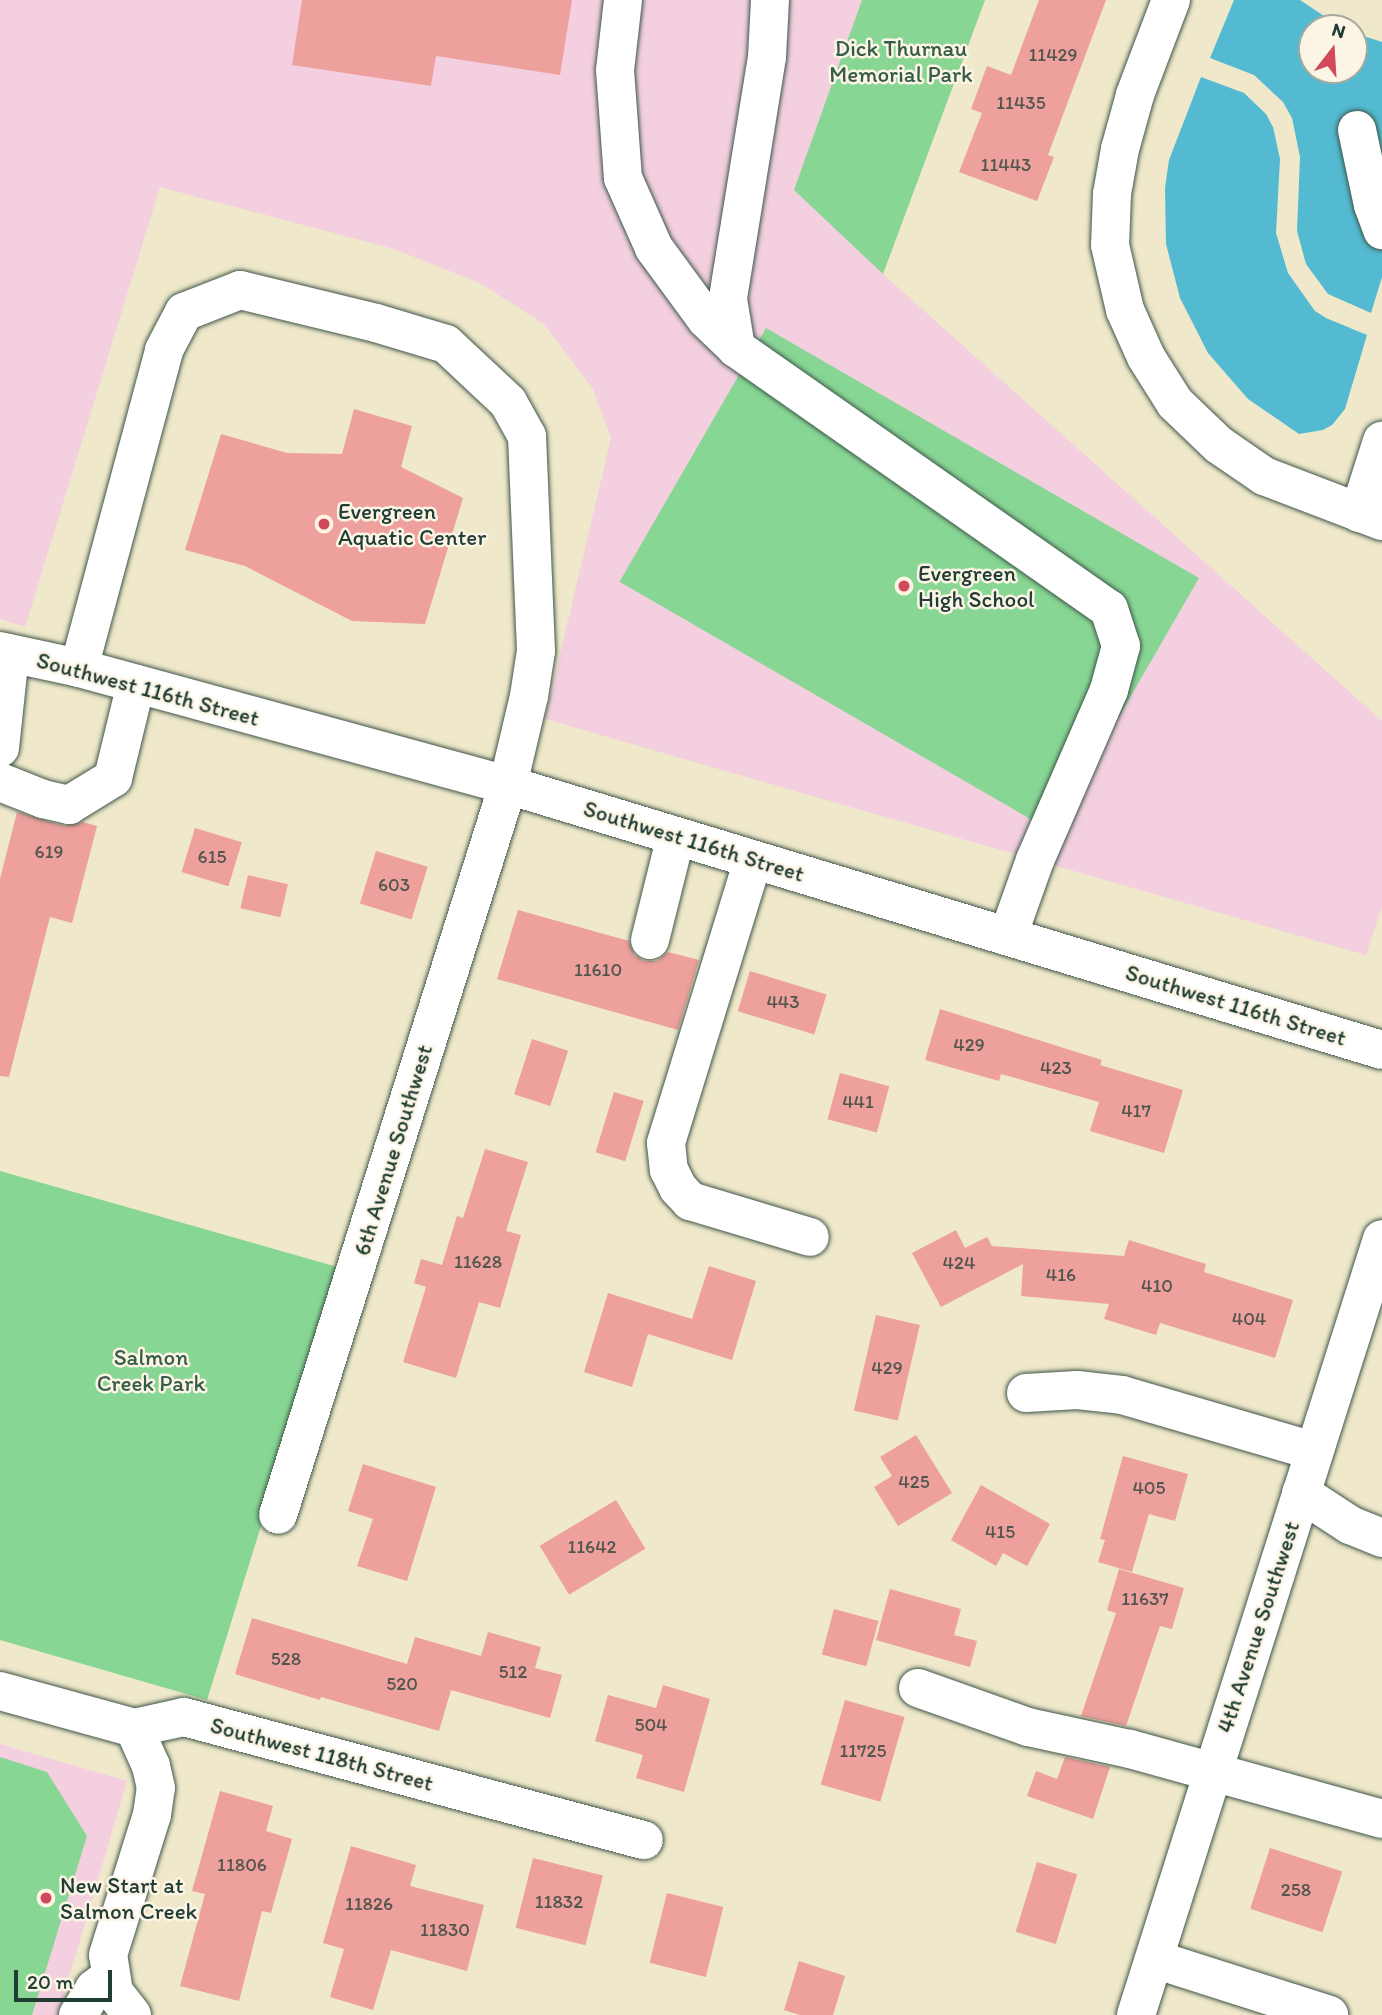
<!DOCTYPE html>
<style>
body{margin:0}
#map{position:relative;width:1382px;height:2015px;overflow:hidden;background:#efe8ca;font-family:Itim,sans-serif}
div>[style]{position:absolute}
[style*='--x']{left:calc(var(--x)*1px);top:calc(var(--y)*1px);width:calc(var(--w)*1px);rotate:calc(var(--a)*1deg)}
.built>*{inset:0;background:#f3cfe0}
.green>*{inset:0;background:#88d694;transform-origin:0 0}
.water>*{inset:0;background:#53bad1}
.building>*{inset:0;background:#eda09c;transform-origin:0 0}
.roads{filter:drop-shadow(0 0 2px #3e574a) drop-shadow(0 0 2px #3e574a)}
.minor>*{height:38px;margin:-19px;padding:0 19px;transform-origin:19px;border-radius:19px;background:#fff}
.dots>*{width:19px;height:19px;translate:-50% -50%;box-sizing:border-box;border:4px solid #fcf5e5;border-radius:50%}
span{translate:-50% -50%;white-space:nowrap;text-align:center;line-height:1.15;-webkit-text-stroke:5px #fcf5e5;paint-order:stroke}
.number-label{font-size:19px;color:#52564e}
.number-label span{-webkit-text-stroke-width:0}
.park-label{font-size:23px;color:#345c47}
.poi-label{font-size:23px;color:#1f3d34}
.left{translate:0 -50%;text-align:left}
.street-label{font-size:23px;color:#1f3d34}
.north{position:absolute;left:1298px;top:14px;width:70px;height:70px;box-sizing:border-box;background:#fcf5e5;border:2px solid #a4ab9e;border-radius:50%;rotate:17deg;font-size:19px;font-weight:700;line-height:28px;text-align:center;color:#1f3d34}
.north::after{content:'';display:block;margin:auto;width:24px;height:32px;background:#d1495b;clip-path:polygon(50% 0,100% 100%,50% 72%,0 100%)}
.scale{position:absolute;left:14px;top:1970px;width:98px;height:32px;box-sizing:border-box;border:4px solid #1f3d34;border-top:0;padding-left:9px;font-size:21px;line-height:24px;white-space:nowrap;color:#1f3d34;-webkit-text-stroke:5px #fcf5e5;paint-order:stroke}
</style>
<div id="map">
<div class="built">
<div style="clip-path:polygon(0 0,985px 0,883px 274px,1382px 721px,1382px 906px,1366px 955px,545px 719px,611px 438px,593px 389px,544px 324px,480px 283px,394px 249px,160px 187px,25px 627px,0 619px)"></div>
<div style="clip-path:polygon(0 1744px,127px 1781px,58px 2015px,0 2015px)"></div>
</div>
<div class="green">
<div style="clip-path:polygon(862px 0,985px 0,883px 274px,794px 190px)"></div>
<div style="left:766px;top:328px;width:500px;height:293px;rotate:30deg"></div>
<div style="clip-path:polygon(0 1171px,341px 1268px,207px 1700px,0 1640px)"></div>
<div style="clip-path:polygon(0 1757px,47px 1772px,87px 1836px,32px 2015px,0 2015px)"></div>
</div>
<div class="water">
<div style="clip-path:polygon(1234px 0,1300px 0,1342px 28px,1312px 28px,1312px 70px,1354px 70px,1354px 33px,1382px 42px,1382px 277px,1371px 313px,1328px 294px,1306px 264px,1297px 231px,1300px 157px,1292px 118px,1283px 102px,1254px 75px,1210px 58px)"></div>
<div style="clip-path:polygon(1201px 77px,1244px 93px,1266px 114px,1273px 127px,1280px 159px,1276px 233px,1288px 273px,1315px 311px,1326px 318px,1367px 335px,1345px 409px,1332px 425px,1323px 430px,1299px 434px,1248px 399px,1208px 353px,1180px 298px,1166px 244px,1165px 188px,1169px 160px)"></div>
</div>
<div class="building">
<div style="clip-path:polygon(302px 0,572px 0,560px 75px,436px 56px,431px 86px,292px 65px)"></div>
<div style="clip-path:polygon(1039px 0,1106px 0,1048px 155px,1054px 157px,1037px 201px,959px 172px,982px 113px,971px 109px,987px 66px,1011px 75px)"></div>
<div style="clip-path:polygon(354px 409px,412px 426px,401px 467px,463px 498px,425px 624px,352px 621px,245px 566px,185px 550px,221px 434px,287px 453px,342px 454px)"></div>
<div style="clip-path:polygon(17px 812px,64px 826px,83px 822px,97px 826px,72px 923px,50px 917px,9px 1077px,0 1076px,0 879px)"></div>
<div style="left:195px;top:828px;width:49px;height:46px;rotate:17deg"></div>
<div style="left:376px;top:851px;width:54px;height:55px;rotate:17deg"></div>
<div style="left:248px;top:875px;width:41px;height:34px;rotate:13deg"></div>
<div style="clip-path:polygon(518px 910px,629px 941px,634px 955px,644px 961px,657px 961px,668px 952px,699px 960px,678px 1030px,497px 979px)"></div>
<div style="left:750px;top:971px;width:80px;height:42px;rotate:17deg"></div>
<div style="clip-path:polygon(940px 1009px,1102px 1060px,1100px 1065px,1183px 1090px,1164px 1153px,1090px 1131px,1099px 1102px,1001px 1074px,999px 1081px,925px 1060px)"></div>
<div style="left:532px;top:1039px;width:38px;height:58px;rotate:18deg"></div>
<div style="left:840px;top:1073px;width:51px;height:48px;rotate:15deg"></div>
<div style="left:614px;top:1092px;width:31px;height:63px;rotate:17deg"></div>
<div style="clip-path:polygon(485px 1149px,528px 1162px,506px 1231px,521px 1235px,500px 1308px,479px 1302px,456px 1378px,403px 1362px,426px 1287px,414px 1283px,421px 1259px,442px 1265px,457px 1216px,463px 1218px)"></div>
<div style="clip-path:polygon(956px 1230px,965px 1248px,987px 1237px,992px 1246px,1124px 1256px,1129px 1240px,1206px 1264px,1204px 1272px,1293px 1300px,1275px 1358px,1160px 1323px,1156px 1335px,1104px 1319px,1109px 1304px,1021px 1296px,1023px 1264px,941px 1307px,912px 1253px)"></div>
<div style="clip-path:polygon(709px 1266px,756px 1281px,732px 1360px,648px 1334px,632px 1387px,584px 1372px,608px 1293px,692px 1319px)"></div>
<div style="left:876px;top:1315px;width:45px;height:98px;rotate:13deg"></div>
<div style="clip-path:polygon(916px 1435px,952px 1493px,898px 1526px,874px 1487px,892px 1476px,880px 1457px)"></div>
<div style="clip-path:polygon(1123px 1456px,1188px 1474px,1175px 1521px,1149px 1514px,1132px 1572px,1098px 1562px,1105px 1540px,1100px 1539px)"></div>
<div style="clip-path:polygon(363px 1464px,436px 1487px,407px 1581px,357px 1566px,373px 1519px,348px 1511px)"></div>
<div style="clip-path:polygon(981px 1485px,1050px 1524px,1027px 1566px,1003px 1553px,996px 1566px,951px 1540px)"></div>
<div style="left:616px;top:1500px;width:57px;height:89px;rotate:59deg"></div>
<div style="clip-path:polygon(1119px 1569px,1184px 1588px,1172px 1629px,1160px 1626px,1126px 1726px,1081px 1716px,1116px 1613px,1107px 1610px)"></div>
<div style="clip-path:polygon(890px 1589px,961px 1609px,954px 1635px,977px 1641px,970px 1667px,876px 1640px)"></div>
<div style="left:834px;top:1609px;width:46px;height:47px;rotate:15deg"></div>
<div style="clip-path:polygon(252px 1618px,407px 1664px,415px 1637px,481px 1656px,488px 1632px,541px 1647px,535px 1668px,562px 1675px,550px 1718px,451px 1690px,439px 1731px,321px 1697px,320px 1700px,235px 1674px)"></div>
<div style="clip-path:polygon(663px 1685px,710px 1699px,684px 1792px,636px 1778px,643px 1755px,595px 1741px,608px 1695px,656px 1708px)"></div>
<div style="left:845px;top:1700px;width:62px;height:88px;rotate:16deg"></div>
<div style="clip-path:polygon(1065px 1757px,1110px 1767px,1093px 1819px,1027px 1796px,1036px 1771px,1057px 1779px)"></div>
<div style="clip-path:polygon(220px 1791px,273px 1806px,266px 1831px,292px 1839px,271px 1913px,262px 1911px,239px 2001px,180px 1986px,205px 1894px,192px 1891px)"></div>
<div style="clip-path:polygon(351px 1846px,416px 1865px,410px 1886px,484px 1905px,467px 1971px,391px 1950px,373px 2010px,330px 1997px,344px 1949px,323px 1943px)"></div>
<div style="left:1270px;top:1848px;width:76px;height:64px;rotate:18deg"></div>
<div style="left:533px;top:1858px;width:72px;height:72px;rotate:14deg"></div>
<div style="left:1037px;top:1862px;width:42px;height:73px;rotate:17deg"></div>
<div style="left:667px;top:1893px;width:58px;height:72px;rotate:14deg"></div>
<div style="clip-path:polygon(799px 1961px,845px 1976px,833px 2015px,800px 2015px,784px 2010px)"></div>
</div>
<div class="roads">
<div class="minor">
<div style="--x:623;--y:0;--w:70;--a:96.5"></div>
<div style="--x:615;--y:70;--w:108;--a:85.8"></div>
<div style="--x:623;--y:178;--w:77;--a:66.1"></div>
<div style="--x:654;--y:248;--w:88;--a:53.8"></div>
<div style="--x:706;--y:319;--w:42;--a:44"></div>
<div style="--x:770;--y:0;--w:57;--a:93"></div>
<div style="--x:767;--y:57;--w:245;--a:99.2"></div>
<div style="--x:728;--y:299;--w:50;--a:80.7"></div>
<div style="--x:736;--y:348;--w:455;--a:35"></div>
<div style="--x:1109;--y:609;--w:39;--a:72"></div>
<div style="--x:1121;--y:646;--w:46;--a:105.3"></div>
<div style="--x:1109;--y:690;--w:185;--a:113.5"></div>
<div style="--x:1035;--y:860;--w:81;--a:109.6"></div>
<div style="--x:1171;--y:0;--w:102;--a:110.8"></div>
<div style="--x:1135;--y:95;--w:56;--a:105.5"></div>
<div style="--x:1120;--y:149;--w:46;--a:100.1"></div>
<div style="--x:1112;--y:194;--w:51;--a:92.2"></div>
<div style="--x:1110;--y:245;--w:67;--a:77"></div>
<div style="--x:1125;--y:310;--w:51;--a:65.9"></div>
<div style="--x:1146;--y:357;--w:54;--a:57.8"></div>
<div style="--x:1175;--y:403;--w:61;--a:43.7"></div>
<div style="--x:1219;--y:445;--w:55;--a:34.6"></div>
<div style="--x:1264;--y:476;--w:126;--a:20.9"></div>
<div style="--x:1357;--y:130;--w:77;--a:78"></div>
<div style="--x:1373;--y:205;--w:27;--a:70"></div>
<div style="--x:1359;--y:513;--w:76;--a:-72.3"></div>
<div style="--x:0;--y:651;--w:81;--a:12.1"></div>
<div style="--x:79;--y:668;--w:445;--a:15.3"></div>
<div style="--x:508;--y:785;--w:913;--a:16.87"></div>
<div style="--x:79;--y:668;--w:329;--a:-75"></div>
<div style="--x:164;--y:350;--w:43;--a:-62.2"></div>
<div style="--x:184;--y:312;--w:60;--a:-21.4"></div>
<div style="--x:240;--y:290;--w:140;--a:13.6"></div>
<div style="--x:376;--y:323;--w:73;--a:16.7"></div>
<div style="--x:446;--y:344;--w:85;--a:43.1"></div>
<div style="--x:508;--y:402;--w:39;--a:61"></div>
<div style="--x:527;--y:436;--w:215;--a:87.6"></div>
<div style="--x:536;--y:651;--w:46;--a:98.8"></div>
<div style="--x:529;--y:696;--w:91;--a:103.3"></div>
<div style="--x:508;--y:785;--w:765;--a:107.49"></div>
<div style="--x:0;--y:748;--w:95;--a:-83.9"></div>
<div style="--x:0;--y:782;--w:46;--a:21.6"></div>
<div style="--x:43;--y:799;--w:27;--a:13"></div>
<div style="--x:69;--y:805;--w:52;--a:-31.5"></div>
<div style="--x:113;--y:778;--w:97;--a:-76.3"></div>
<div style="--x:753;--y:860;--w:296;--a:107.1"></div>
<div style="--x:666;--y:1143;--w:27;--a:84"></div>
<div style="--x:669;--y:1170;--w:20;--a:63"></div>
<div style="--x:678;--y:1188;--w:18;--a:47"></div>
<div style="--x:690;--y:1201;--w:125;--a:16.7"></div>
<div style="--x:650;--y:940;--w:107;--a:-76"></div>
<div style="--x:1026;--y:1393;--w:51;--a:-3.4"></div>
<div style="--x:1077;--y:1390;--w:45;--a:6.3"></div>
<div style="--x:1122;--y:1395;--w:200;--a:16.3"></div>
<div style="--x:1301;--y:1493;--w:59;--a:33.1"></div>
<div style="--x:1350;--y:1525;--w:35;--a:22"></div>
<div style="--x:918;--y:1688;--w:117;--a:19.5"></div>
<div style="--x:1028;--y:1727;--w:104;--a:12.2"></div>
<div style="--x:1130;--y:1749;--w:262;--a:15.5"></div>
<div style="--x:0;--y:1691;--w:139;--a:15.4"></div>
<div style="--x:134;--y:1728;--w:51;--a:-12.4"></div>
<div style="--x:184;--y:1717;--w:476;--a:15"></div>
<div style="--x:1154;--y:1959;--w:184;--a:17.7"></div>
<div style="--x:78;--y:2015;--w:31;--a:-58"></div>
<div style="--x:94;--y:1989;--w:21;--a:-37"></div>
<div style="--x:132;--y:2015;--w:29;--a:-128"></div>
<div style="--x:114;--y:1992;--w:37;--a:-99"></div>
<div style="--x:108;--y:1955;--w:147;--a:-72.6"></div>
<div style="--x:152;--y:1815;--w:27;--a:-82"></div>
<div style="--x:156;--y:1788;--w:23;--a:-103"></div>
<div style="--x:151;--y:1766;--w:42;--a:-114.1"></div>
<div style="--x:1136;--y:2015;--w:814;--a:-72.41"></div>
</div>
</div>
<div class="dots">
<div style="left:324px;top:524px;background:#d1495b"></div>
<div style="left:904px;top:586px;background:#d1495b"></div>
<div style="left:46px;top:1898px;background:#d1495b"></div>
</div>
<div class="number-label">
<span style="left:1053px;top:55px">11429</span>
<span style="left:1021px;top:103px">11435</span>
<span style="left:1006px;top:165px">11443</span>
<span style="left:49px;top:852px">619</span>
<span style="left:212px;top:857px">615</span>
<span style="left:394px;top:885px">603</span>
<span style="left:598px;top:970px">11610</span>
<span style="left:783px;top:1002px">443</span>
<span style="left:969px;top:1045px">429</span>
<span style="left:1056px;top:1068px">423</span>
<span style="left:858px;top:1102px">441</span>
<span style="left:1136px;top:1111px">417</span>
<span style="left:478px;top:1262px">11628</span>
<span style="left:959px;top:1263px">424</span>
<span style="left:1061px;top:1275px">416</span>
<span style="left:1157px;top:1286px">410</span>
<span style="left:1249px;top:1319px">404</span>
<span style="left:887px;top:1368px">429</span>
<span style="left:914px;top:1482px">425</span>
<span style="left:1149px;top:1488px">405</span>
<span style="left:1000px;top:1532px">415</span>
<span style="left:592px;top:1547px">11642</span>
<span style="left:1145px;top:1599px">11637</span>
<span style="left:286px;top:1659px">528</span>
<span style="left:513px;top:1672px">512</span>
<span style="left:402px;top:1684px">520</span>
<span style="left:651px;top:1725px">504</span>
<span style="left:863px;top:1751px">11725</span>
<span style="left:242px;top:1865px">11806</span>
<span style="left:1296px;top:1890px">258</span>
<span style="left:559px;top:1902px">11832</span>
<span style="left:369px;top:1904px">11826</span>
<span style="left:445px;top:1930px">11830</span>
</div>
<div class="park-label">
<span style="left:901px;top:61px">Dick Thurnau<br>Memorial Park</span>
<span style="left:151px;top:1370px">Salmon<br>Creek Park</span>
</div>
<div class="poi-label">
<span class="left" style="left:338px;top:524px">Evergreen<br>Aquatic Center</span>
<span class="left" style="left:918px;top:586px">Evergreen<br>High School</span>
<span class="left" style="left:60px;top:1898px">New Start at<br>Salmon Creek</span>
</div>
<div class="street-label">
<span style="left:148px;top:689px;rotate:15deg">Southwest 116th Street</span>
<span style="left:694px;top:841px;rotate:17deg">Southwest 116th Street</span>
<span style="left:1236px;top:1005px;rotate:17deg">Southwest 116th Street</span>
<span style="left:393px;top:1150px;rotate:-73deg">6th Avenue Southwest</span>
<span style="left:1258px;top:1627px;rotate:-72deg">4th Avenue Southwest</span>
<span style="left:322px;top:1754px;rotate:15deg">Southwest 118th Street</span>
</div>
<div class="north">N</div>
<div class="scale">20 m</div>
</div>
